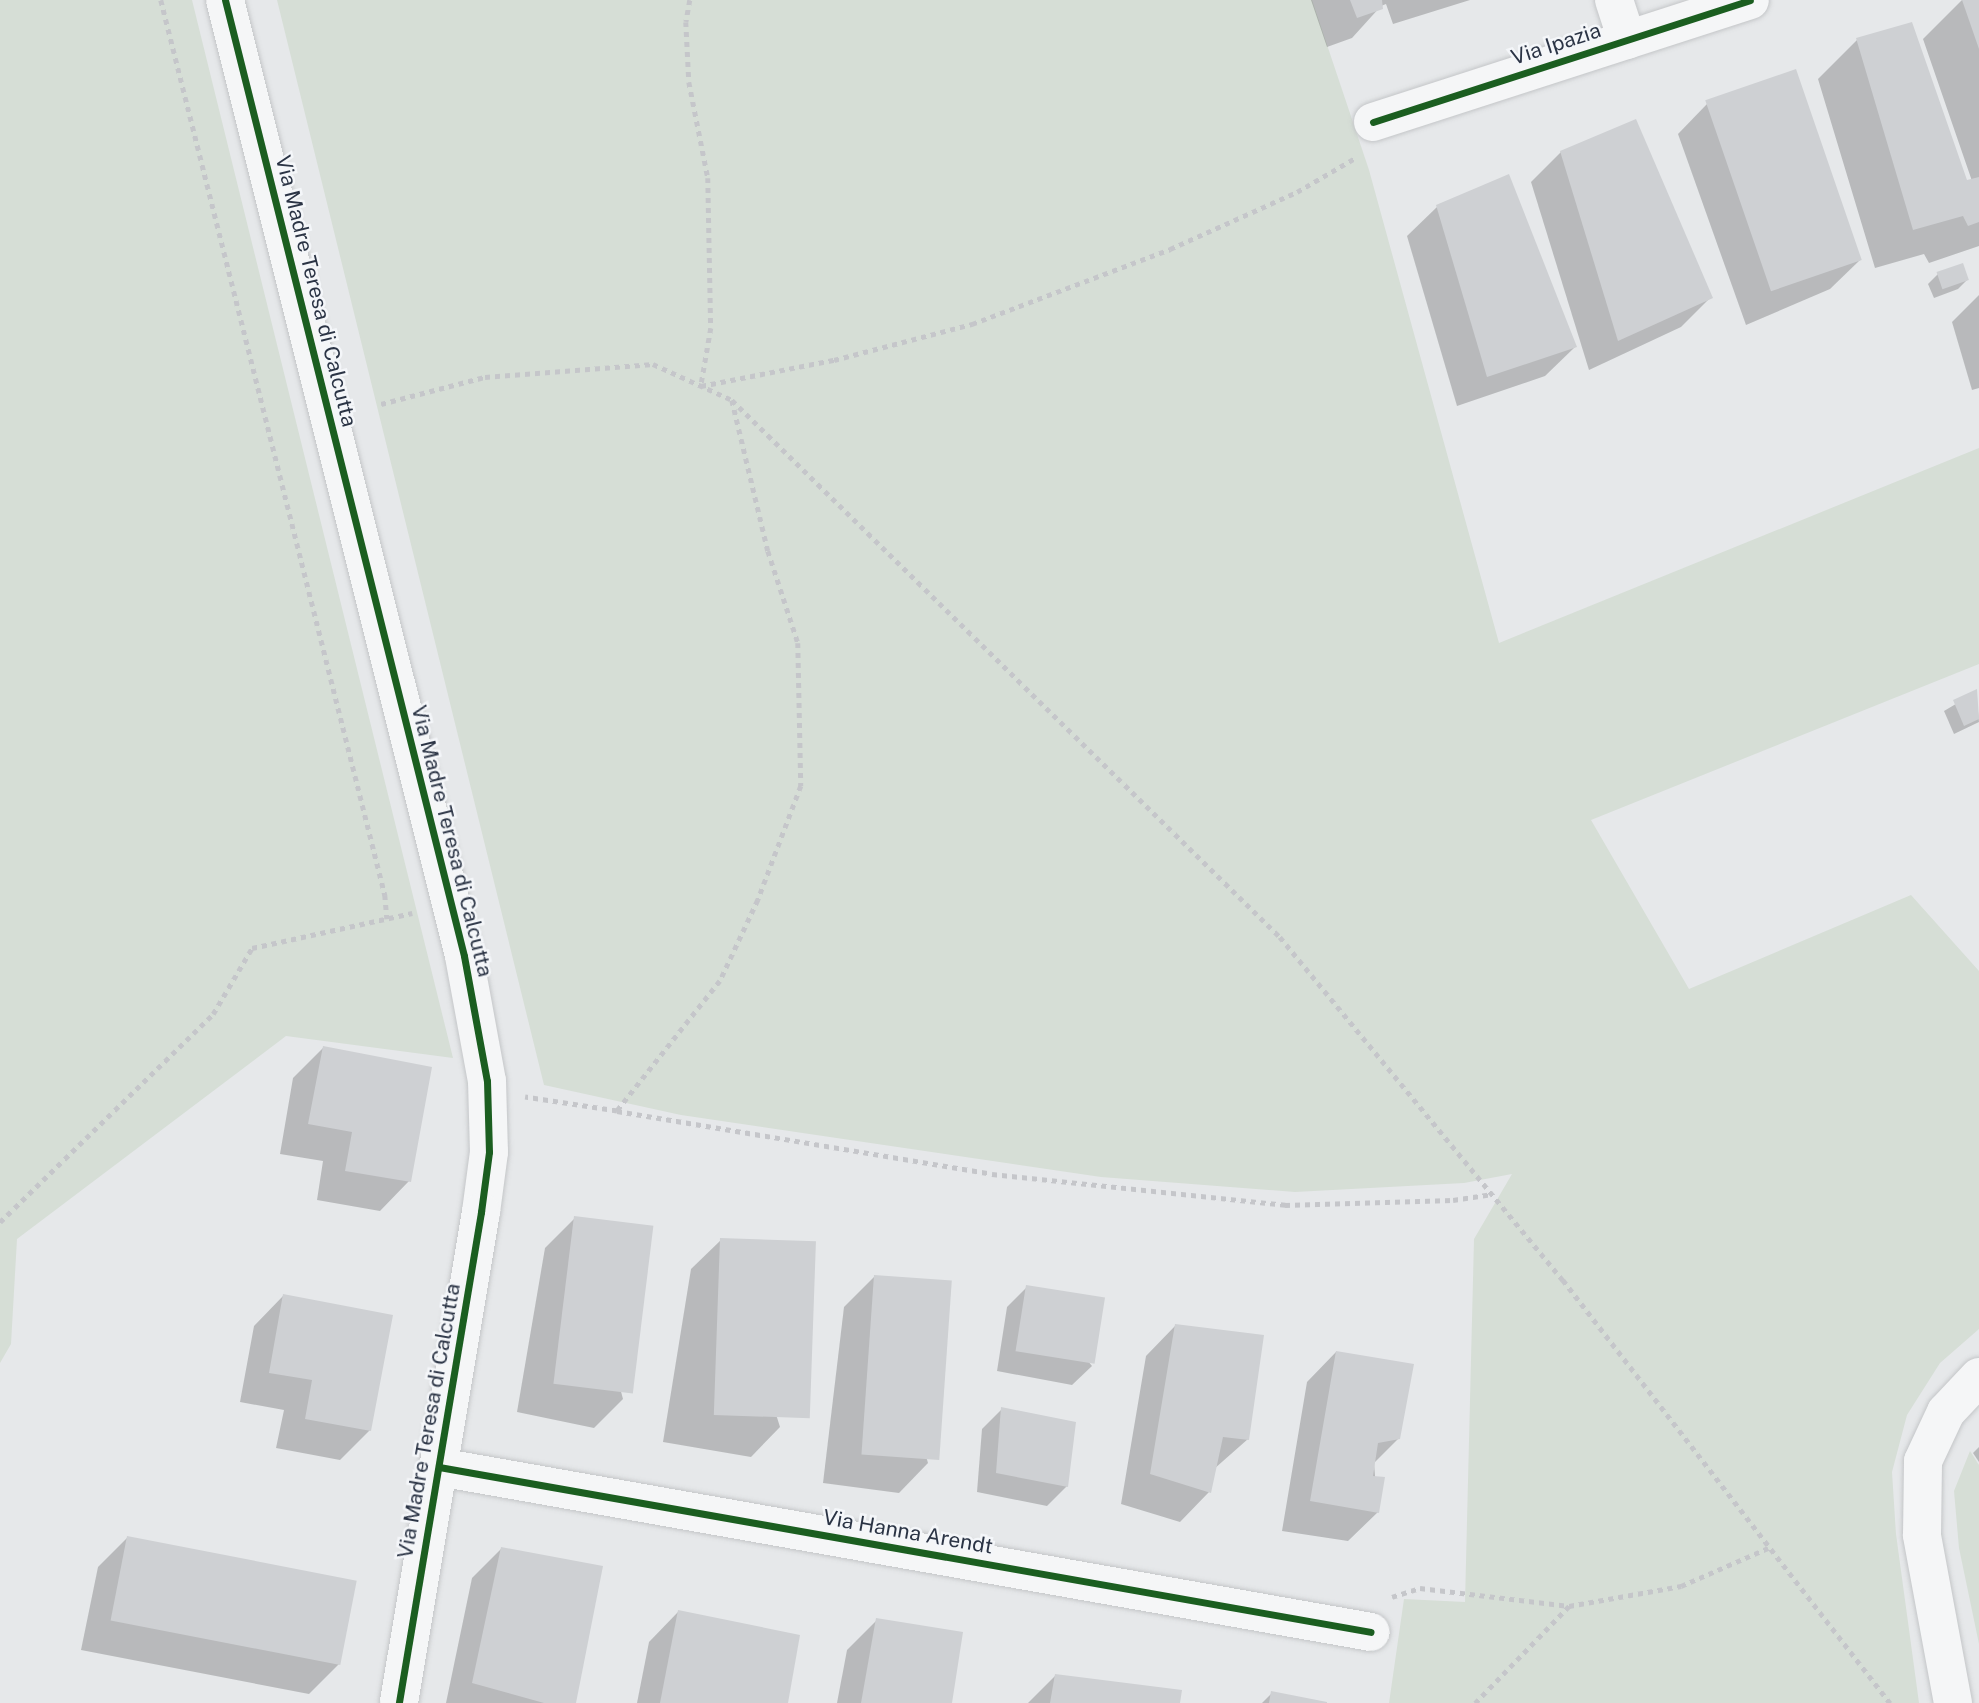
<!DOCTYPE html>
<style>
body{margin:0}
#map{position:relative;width:1979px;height:1703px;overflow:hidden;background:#e6e8ea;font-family:"Public Sans",sans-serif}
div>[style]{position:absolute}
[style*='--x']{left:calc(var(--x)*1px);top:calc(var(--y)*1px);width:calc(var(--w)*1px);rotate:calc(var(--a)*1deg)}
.green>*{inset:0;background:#d6ded6}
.shadow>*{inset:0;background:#0003}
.building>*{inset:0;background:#ced0d3;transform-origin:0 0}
.path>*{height:4.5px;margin-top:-2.25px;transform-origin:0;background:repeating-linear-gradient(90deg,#c5c6ca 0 5px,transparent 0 10px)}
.roads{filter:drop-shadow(0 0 2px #c4c6c8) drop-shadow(0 0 2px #c4c6c8)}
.minor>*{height:38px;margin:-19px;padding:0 19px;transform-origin:19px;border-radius:19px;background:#f5f6f7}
.cycleway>*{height:7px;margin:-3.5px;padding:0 3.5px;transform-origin:3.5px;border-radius:3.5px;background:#1b5e20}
span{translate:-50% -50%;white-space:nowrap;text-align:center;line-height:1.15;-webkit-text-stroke:5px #f4f6f9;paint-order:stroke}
.street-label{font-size:21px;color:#2b3445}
</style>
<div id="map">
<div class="green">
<div style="clip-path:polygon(0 0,192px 0,453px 1058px,286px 1036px,17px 1239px,11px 1344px,0 1363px)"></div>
<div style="clip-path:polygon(277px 0,1312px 0,1369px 170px,1499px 643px,1979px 448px,1979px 664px,1591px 820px,1689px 989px,1911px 895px,1979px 971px,1979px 1329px,1940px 1363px,1907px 1415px,1892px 1472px,1896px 1534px,1919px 1703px,1389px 1703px,1404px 1599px,1465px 1602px,1474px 1239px,1512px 1174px,1464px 1183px,1295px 1192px,1101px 1177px,681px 1115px,544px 1085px)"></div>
<div style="clip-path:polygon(1970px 1451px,1979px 1465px,1979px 1644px,1959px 1548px,1954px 1491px)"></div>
</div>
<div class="shadow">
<div style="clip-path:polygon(1311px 0,1470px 0,1393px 24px,1386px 4px,1381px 6px,1352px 38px,1327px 47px)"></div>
<div style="clip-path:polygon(1962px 0,1979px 0,1979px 246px,1929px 263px,1924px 254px,1875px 268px,1818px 79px,1857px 40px,1966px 183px,1972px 181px,1923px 39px)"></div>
<div style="clip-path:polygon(1707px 104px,1860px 260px,1830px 289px,1746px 325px,1678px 134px)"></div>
<div style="clip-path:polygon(1561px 152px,1711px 297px,1681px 327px,1589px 370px,1531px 182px)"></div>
<div style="clip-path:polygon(1437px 207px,1575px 347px,1545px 376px,1457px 406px,1407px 236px)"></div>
<div style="clip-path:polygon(1938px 274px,1967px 280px,1958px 289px,1934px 298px,1928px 284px)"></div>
<div style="clip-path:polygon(1979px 295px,1979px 388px,1972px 390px,1952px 322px)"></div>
<div style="clip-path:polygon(1976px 692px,1979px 722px,1954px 734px,1944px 711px)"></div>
<div style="clip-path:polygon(323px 1048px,409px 1181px,380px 1211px,317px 1200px,323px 1161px,280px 1154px,293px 1078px)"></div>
<div style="clip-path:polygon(575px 1218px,623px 1399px,594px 1428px,517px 1412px,545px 1248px)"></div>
<div style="clip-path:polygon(721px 1240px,780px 1427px,751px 1457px,663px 1442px,691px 1269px)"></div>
<div style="clip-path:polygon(874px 1277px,928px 1463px,899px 1493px,823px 1483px,844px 1307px)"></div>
<div style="clip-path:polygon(1027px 1287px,1092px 1366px,1072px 1385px,997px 1371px,1007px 1307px)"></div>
<div style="clip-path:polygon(283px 1296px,370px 1430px,340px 1460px,276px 1448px,284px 1410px,240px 1402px,254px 1326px)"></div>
<div style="clip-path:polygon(1175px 1326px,1248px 1439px,1214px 1469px,1209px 1492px,1180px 1522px,1121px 1504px,1146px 1356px)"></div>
<div style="clip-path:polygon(1336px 1352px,1399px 1438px,1374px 1463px,1378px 1512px,1348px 1541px,1282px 1531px,1307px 1382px)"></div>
<div style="clip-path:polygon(1002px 1409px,1067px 1486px,1047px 1506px,977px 1492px,982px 1429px)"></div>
<div style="clip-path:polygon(1979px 1447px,1979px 1462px,1973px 1453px)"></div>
<div style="clip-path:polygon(127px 1538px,339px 1664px,309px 1694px,81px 1650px,98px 1567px)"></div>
<div style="clip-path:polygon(502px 1548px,574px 1703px,446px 1703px,472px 1578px)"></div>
<div style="clip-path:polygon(678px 1612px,786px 1703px,637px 1703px,649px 1642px)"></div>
<div style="clip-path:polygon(877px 1620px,950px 1703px,837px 1703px,847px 1650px)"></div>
<div style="clip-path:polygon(1056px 1675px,1178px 1703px,1028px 1703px)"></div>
<div style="clip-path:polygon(1272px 1693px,1325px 1703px,1262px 1703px)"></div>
</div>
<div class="building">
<div style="clip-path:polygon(1350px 0,1382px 0,1383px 9px,1357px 18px)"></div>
<div style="clip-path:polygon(1962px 0,1979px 0,1979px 49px)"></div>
<div style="clip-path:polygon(1912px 22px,1967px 180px,1979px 177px,1979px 222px,1968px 226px,1963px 216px,1913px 230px,1856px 38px)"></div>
<div style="left:1796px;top:69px;width:202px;height:96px;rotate:71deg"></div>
<div style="clip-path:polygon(1636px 119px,1713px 298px,1618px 341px,1560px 151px)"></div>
<div style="clip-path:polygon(1509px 174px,1577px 347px,1487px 377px,1436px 205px)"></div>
<div style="left:1963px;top:263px;width:18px;height:28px;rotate:71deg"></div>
<div style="clip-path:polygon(1977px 689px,1979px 719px,1964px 726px,1953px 700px)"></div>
<div style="clip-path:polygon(323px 1046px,432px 1067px,411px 1182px,345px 1171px,352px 1132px,308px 1124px)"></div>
<div style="left:574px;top:1216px;width:80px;height:169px;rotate:7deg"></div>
<div style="left:720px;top:1238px;width:96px;height:177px;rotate:2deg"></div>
<div style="left:874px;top:1275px;width:78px;height:180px;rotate:4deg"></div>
<div style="left:1026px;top:1285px;width:80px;height:67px;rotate:9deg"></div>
<div style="clip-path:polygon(283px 1294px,393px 1315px,371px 1431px,305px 1419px,312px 1380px,269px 1373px)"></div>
<div style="clip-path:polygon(1175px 1324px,1264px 1335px,1249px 1440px,1223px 1437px,1211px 1493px,1150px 1474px)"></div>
<div style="clip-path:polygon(1336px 1351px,1414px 1364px,1400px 1439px,1378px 1443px,1373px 1476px,1385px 1477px,1379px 1513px,1310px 1501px)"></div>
<div style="clip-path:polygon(1001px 1407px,1076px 1422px,1068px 1487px,996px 1473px)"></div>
<div style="left:127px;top:1536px;width:234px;height:86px;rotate:11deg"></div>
<div style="clip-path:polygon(501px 1547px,603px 1566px,576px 1703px,544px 1703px,472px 1683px)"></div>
<div style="clip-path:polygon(678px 1610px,800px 1635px,788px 1703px,660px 1703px)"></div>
<div style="clip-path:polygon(876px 1618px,963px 1632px,952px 1703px,861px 1703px)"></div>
<div style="clip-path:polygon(1055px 1674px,1182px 1690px,1180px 1703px,1050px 1703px)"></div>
<div style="clip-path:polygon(1271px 1691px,1327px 1702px,1327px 1703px,1269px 1703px)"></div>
</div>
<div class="path">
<div style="--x:161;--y:0;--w:923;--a:75.95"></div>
<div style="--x:385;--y:895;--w:24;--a:85"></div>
<div style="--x:690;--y:0;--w:22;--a:100"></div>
<div style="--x:686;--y:22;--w:60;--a:87.1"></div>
<div style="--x:689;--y:82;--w:98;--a:78.8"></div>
<div style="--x:708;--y:178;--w:150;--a:88.9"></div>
<div style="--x:711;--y:328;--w:59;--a:99.8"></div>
<div style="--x:701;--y:386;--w:136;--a:-11.1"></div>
<div style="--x:834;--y:360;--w:143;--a:-14.6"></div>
<div style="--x:972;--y:324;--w:212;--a:-20.7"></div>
<div style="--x:1170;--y:249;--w:139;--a:-24.2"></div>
<div style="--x:1297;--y:192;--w:69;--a:-30.3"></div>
<div style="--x:732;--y:400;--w:767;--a:44.42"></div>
<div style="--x:1280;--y:937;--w:445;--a:50.5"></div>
<div style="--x:1563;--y:1280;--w:535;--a:52.29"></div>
<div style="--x:381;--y:404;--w:107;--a:-14.6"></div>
<div style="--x:485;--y:377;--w:169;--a:-4.4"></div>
<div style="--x:653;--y:364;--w:87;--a:24.5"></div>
<div style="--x:732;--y:400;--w:155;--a:76.6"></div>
<div style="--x:768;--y:551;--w:97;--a:71.9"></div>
<div style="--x:798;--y:643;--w:143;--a:88.8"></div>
<div style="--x:801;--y:786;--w:122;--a:110.7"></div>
<div style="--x:758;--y:900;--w:89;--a:115.1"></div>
<div style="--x:720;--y:981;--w:166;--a:128.4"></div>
<div style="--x:617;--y:1111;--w:93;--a:-171.3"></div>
<div style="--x:617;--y:1111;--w:380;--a:9.5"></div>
<div style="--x:992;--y:1174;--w:295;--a:6"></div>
<div style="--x:1285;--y:1205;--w:168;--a:-1.7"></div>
<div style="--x:1453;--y:1200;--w:40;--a:-8.5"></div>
<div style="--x:0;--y:1222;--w:298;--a:-44.3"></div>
<div style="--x:213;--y:1014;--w:77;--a:-59.4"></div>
<div style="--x:252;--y:948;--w:164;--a:-12.3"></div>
<div style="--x:1392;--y:1597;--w:29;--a:-18"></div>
<div style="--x:1420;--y:1588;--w:150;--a:6.9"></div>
<div style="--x:1569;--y:1606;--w:114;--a:-10.1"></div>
<div style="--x:1681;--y:1586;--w:95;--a:-23.6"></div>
<div style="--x:1475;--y:1703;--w:135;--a:-45.9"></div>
</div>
<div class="roads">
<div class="minor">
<div style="--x:225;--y:0;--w:985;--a:75.96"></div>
<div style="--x:464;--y:956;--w:127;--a:79.6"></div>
<div style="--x:487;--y:1081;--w:71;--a:88.4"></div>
<div style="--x:489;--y:1152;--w:61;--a:97.6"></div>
<div style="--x:481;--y:1212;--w:498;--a:99.5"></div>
<div style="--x:1614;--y:0;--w:42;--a:72"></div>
<div style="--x:1373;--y:122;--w:396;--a:-17.9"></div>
<div style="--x:439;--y:1467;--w:946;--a:10.04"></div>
<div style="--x:1953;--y:1703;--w:171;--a:-100.5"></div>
<div style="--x:1922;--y:1535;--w:74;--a:-89.2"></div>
<div style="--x:1923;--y:1461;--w:54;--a:-64.9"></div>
<div style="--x:1946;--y:1412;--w:48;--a:-46.7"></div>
</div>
</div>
<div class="cycleway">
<div style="--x:225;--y:0;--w:985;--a:75.96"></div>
<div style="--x:464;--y:956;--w:127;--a:79.6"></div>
<div style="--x:487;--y:1081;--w:71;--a:88.4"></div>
<div style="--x:489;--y:1152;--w:61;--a:97.6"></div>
<div style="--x:481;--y:1212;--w:498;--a:99.5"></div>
<div style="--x:1373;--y:122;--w:396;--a:-17.9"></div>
<div style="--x:439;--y:1467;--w:946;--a:10.04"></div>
</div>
<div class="street-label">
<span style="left:1556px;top:44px;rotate:-18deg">Via Ipazia</span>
<span style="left:316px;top:291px;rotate:76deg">Via Madre Teresa di Calcutta</span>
<span style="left:452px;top:841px;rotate:76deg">Via Madre Teresa di Calcutta</span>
<span style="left:429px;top:1421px;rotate:-80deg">Via Madre Teresa di Calcutta</span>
<span style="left:908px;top:1532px;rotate:10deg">Via Hanna Arendt</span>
</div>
</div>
